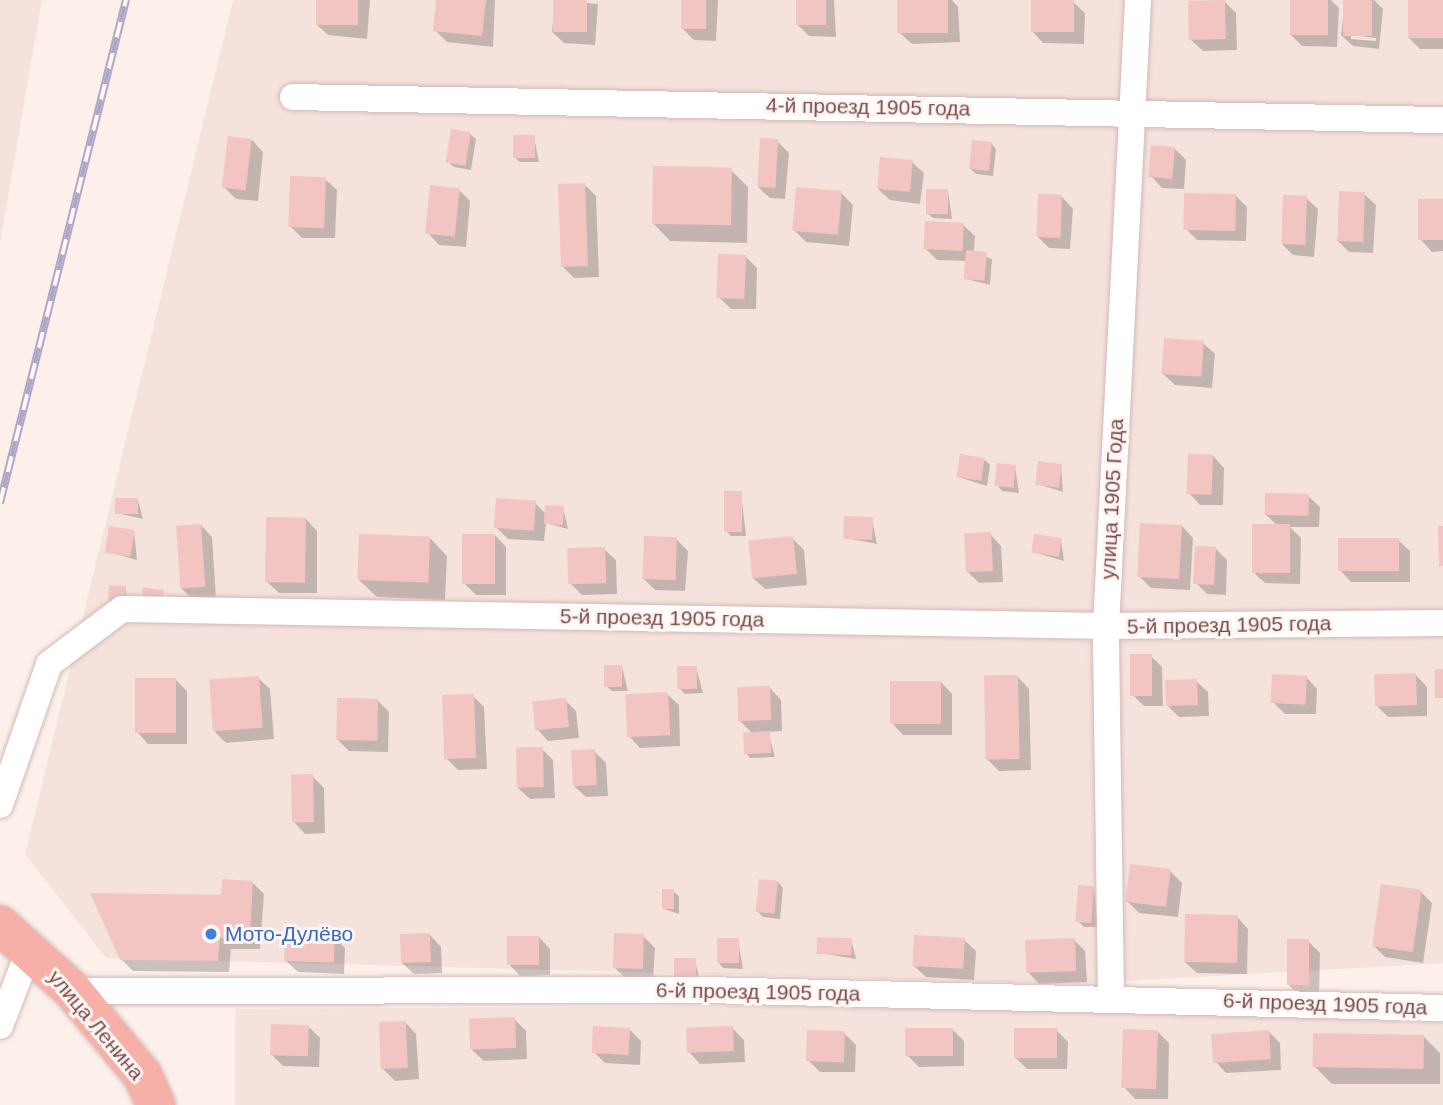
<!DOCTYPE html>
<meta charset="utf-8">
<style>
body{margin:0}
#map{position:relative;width:1443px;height:1105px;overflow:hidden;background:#fdf0eb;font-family:Arial,sans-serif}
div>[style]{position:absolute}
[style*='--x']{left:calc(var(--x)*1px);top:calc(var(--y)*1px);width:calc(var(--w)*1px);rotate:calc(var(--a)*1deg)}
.residential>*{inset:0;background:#f6e2dc}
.shadow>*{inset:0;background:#0003}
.building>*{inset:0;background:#f2c5c3;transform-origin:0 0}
.roads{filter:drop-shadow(0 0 2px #d4b9b6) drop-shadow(0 0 2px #d4b9b6)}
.minor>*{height:26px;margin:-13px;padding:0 13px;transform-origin:13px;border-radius:13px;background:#fff}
.trunk>*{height:38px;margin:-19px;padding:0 19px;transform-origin:19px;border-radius:19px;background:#f7b0a8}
.rail>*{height:8px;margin-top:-4px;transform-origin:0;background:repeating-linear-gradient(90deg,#fff5f2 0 16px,#aea8c8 0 32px);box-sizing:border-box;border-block:2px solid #aea8c8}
.dots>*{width:19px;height:19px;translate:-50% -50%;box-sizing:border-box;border:4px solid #fff5f2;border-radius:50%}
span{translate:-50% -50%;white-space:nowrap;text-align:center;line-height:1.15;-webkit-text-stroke:6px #fff5f2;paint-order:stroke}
.street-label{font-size:21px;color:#784e4d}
.shop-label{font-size:21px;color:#366cbe}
.left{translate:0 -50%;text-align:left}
</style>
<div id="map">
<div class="residential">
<div style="clip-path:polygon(0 0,42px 0,0 243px)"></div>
<div style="clip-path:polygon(233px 0,1443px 0,1443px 963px,1077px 984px,106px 958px,25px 854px)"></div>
<div style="clip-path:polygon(950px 1005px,1443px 1023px,1443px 1105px,235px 1105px,235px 1009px)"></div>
</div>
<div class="shadow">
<div style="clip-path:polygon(318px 0,370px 0,367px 39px,328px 35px,316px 24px)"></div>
<div style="clip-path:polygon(438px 0,495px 0,493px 47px,447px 42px,435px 30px)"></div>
<div style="clip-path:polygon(555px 0,598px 4px,595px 45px,564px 43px,552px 32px)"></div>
<div style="clip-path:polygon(683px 0,718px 0,716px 41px,694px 40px,683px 29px)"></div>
<div style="clip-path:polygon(798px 0,834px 0,836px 37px,809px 36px,797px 24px)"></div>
<div style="clip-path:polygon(899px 0,952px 0,958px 7px,960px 42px,912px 44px,900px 33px)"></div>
<div style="clip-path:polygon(1292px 0,1331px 0,1339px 8px,1337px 47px,1302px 46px,1290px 34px)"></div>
<div style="clip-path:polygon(evenodd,1345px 0,1374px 0,1383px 9px,1379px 49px,1353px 46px,1341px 35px,1345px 0,1351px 35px,1376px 38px,1376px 41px,1351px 39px,1351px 35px)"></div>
<div style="clip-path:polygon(1410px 0,1443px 0,1443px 49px,1420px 49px,1408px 37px)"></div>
<div style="clip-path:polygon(1224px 1px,1236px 13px,1237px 50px,1203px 51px,1191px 40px)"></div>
<div style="clip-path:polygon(1073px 2px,1085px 13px,1084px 44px,1043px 43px,1032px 31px)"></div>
<div style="clip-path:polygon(470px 134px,476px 139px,471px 170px,454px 167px,448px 162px)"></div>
<div style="clip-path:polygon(534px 137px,539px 162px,520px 162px,514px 157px)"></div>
<div style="clip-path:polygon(252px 140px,263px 152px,258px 201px,236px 199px,225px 188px)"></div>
<div style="clip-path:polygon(777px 141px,789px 153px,785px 199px,770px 198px,758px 187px)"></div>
<div style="clip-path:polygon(991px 143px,996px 149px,993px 176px,976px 174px,971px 169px)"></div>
<div style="clip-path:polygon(1174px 148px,1186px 160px,1184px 189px,1162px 188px,1151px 176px)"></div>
<div style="clip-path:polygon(912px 162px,924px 173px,920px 204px,890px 200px,878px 189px)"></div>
<div style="clip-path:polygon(731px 170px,748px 187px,747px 243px,670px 241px,653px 223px)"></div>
<div style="clip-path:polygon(325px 179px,337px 190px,335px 238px,302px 238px,290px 226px)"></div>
<div style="clip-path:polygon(584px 184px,596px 196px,599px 277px,574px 278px,562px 266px)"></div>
<div style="clip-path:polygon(459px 190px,470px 201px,466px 247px,439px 245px,428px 233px)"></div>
<div style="clip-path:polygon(948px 191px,952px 219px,933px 218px,927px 213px)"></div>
<div style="clip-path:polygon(841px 193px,853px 205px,849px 246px,806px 242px,794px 230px)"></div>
<div style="clip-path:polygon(1364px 194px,1376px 205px,1373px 253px,1349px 252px,1337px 240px)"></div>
<div style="clip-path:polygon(1236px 196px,1247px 207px,1246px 241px,1197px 240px,1186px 229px)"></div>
<div style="clip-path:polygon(1062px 197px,1073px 209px,1070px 249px,1049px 248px,1037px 236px)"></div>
<div style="clip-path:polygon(1306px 198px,1318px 209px,1314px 257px,1293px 255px,1282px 244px)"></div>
<div style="clip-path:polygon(1443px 201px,1443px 251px,1432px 252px,1421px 240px)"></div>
<div style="clip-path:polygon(963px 225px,975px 236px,974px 252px,992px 259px,990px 285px,966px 279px,967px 261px,937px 260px,925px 248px)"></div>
<div style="clip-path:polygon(745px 256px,757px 268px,756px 309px,731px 309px,719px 297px)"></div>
<div style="clip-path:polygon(1203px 343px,1215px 354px,1212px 388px,1175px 385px,1163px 374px)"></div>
<div style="clip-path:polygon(1213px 456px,1224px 468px,1223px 505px,1200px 505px,1189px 493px)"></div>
<div style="clip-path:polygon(985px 460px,990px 465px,987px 486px,958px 477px)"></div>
<div style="clip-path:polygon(1061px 465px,1063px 492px,1037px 484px)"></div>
<div style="clip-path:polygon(1015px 466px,1019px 493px,1002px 491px,997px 485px)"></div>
<div style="clip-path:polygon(741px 493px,746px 536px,731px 536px,726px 531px)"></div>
<div style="clip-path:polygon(1308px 496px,1320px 507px,1319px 527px,1290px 527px,1301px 538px,1300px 584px,1265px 583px,1253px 572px,1278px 526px,1266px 515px)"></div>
<div style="clip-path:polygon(138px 500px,143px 519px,116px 513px)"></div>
<div style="clip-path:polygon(535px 503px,546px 514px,563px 507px,568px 529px,546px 523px,544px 541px,508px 539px,496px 527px)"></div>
<div style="clip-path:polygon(306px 519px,317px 531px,317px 593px,279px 593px,267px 582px)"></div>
<div style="clip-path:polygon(872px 519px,877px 544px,846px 538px)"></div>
<div style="clip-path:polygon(201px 525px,212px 537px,216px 598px,193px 600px,181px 588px)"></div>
<div style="clip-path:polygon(1182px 526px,1193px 538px,1190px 590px,1151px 588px,1139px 576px)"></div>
<div style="clip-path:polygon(134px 531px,137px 560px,108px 552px)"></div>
<div style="clip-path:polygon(990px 534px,1001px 546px,1003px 582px,979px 583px,968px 572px)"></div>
<div style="clip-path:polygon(495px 535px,506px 547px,506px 595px,476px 595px,464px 583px)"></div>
<div style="clip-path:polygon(430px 538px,447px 556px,445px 600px,377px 597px,359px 580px)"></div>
<div style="clip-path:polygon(792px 538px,804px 550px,807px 585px,765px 589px,753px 578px)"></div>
<div style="clip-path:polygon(676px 539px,688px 551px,685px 591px,655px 590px,643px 578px)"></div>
<div style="clip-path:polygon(1061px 540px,1064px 561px,1033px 552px)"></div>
<div style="clip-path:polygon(1398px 540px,1410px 551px,1410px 582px,1351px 582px,1340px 570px)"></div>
<div style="clip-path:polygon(604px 549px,616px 560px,617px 594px,582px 595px,570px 583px)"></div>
<div style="clip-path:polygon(1216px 549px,1227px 560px,1226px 595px,1207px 594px,1196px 583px)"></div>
<div style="clip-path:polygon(125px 588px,130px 607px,115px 606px,110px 600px)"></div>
<div style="clip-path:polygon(1151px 656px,1162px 667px,1163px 706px,1144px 706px,1133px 695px)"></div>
<div style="clip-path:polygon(622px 667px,628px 691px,612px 691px,606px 686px)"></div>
<div style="clip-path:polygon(696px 667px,703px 693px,685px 694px,679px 688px)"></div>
<div style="clip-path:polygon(1416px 675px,1427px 687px,1427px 716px,1388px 717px,1376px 705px)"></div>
<div style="clip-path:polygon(1018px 677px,1029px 689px,1031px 770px,999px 771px,987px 759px)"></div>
<div style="clip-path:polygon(1306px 677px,1317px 689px,1316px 714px,1285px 714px,1273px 702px)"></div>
<div style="clip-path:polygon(258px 678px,270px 689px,274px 739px,226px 743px,215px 732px)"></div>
<div style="clip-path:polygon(176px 680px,187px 691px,187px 744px,148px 744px,137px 732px)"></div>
<div style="clip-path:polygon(1196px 681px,1208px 692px,1209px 716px,1179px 717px,1168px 706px)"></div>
<div style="clip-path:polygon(941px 682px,952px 694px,952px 735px,903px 735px,892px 723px)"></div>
<div style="clip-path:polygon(770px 688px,781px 700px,782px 731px,768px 732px,775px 757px,750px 758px,745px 752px,753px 734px,740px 721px)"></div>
<div style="clip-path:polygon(667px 694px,679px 705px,680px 746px,640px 748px,629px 736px)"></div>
<div style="clip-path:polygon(473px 696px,484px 707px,487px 769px,458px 770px,447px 759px)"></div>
<div style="clip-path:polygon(377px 700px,389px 712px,388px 752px,349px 751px,338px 740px)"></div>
<div style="clip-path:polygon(565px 700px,576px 711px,579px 738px,548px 741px,537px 729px)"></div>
<div style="clip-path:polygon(542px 749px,553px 760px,555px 798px,530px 799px,518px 788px)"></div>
<div style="clip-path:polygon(594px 751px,606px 763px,608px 796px,586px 797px,574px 786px)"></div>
<div style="clip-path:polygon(312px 776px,324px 788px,325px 833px,305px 834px,294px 822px)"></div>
<div style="clip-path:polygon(1170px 871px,1182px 883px,1178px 917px,1139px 913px,1127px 901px)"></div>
<div style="clip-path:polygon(778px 882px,783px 888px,780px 919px,763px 917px,758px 912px)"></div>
<div style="clip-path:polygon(253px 883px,264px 894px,260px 949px,231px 949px,229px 972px,133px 971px,121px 959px)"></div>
<div style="clip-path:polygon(1094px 888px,1098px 927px,1084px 927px,1078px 921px)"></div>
<div style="clip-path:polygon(673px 891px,679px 896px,679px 914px,664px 909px)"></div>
<div style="clip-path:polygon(1421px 892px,1432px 903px,1423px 963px,1385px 957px,1373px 945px)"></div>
<div style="clip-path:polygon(1237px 917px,1248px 929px,1247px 974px,1197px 973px,1185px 962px)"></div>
<div style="clip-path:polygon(430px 935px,441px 947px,442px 973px,414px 974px,402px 963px)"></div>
<div style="clip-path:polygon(643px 936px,655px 948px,653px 980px,626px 979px,614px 967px)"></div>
<div style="clip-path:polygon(334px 937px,345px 948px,344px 974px,298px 972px,286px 961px)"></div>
<div style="clip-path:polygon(539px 937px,550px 949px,550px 975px,520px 976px,509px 964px)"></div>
<div style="clip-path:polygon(851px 939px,856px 959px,819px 953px)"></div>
<div style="clip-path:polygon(738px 940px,743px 969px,723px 968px,718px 962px)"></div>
<div style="clip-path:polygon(964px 940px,976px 951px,974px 980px,926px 977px,914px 966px)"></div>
<div style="clip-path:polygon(1074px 940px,1085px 951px,1087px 982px,1039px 984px,1028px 972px)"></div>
<div style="clip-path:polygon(1308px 941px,1320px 953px,1319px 996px,1299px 996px,1288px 984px)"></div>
<div style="clip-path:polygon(695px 960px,701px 986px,682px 986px)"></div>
<div style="clip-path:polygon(514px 1019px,526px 1031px,527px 1059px,484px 1061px,472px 1050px)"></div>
<div style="clip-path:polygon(405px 1022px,416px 1034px,419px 1079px,395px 1081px,383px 1069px)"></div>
<div style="clip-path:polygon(308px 1026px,320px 1038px,319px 1067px,283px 1066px,272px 1055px)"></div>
<div style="clip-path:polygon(732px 1028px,744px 1040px,745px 1062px,700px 1064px,689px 1052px)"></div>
<div style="clip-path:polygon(952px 1029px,964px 1041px,964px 1066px,919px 1067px,908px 1056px)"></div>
<div style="clip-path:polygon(630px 1030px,641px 1041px,640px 1065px,605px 1063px,594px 1052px)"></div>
<div style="clip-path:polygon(1056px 1030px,1068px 1042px,1067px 1069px,1027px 1069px,1015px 1057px)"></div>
<div style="clip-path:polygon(1157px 1031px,1169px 1043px,1168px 1099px,1135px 1099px,1124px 1087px)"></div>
<div style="clip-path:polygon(1269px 1032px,1280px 1043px,1281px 1070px,1226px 1073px,1215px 1061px)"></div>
<div style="clip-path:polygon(844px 1033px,856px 1045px,855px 1072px,820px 1072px,808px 1060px)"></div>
<div style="clip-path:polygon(1423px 1036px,1440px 1053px,1440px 1084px,1332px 1084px,1315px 1067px)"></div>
</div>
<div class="building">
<div style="left:316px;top:0;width:42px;height:25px"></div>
<div style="clip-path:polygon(436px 0,486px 0,482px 36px,433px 31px)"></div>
<div style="left:553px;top:0;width:34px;height:32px"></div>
<div style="left:681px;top:0;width:25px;height:29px"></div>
<div style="left:796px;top:0;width:30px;height:25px"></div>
<div style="left:897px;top:0;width:51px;height:33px"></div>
<div style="left:1031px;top:0;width:43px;height:32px"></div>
<div style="left:1225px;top:0;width:39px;height:37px;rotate:89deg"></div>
<div style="left:1290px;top:0;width:38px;height:35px"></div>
<div style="left:1343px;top:0;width:29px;height:36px"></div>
<div style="left:1408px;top:0;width:35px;height:38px"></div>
<div style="left:451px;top:129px;width:20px;height:34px;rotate:9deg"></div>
<div style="left:513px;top:135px;width:22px;height:23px"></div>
<div style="left:228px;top:136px;width:24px;height:52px;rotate:7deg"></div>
<div style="left:760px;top:138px;width:18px;height:49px;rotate:3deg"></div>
<div style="left:972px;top:140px;width:20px;height:29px;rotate:6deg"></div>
<div style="left:1151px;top:145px;width:24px;height:32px;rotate:5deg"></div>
<div style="left:880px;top:157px;width:33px;height:32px;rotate:5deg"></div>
<div style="left:653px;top:166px;width:79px;height:58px;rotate:1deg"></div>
<div style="left:290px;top:176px;width:36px;height:51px;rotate:2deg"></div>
<div style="left:585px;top:183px;width:83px;height:27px;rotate:88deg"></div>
<div style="left:430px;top:185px;width:30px;height:49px;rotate:6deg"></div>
<div style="left:796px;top:187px;width:46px;height:44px;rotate:5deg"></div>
<div style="left:926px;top:189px;width:22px;height:25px"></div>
<div style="left:1339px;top:191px;width:26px;height:50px;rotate:2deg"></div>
<div style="left:1184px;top:193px;width:52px;height:37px;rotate:1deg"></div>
<div style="left:1038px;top:194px;width:24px;height:43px;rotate:2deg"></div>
<div style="left:1283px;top:195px;width:24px;height:49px;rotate:2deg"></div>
<div style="left:1443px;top:199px;width:41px;height:25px;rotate:90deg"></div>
<div style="left:925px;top:221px;width:39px;height:28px;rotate:3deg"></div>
<div style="left:966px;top:250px;width:21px;height:29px;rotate:5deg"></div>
<div style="left:718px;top:254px;width:28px;height:44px;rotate:2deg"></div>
<div style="left:1164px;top:338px;width:40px;height:36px;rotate:4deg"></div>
<div style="left:960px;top:454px;width:25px;height:23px;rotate:9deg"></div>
<div style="left:1188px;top:454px;width:25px;height:40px;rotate:2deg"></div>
<div style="left:1038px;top:461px;width:24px;height:24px;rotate:7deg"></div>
<div style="left:997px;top:463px;width:19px;height:23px;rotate:6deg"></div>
<div style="left:724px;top:491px;width:18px;height:41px"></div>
<div style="left:1265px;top:493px;width:44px;height:22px;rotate:1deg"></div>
<div style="left:115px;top:498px;width:23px;height:16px"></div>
<div style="left:496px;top:498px;width:40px;height:30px;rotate:4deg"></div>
<div style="left:545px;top:505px;width:19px;height:19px;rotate:3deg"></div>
<div style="left:844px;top:516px;width:29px;height:23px;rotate:2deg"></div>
<div style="left:266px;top:517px;width:40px;height:65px;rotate:1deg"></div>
<div style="left:1140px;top:523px;width:42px;height:54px;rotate:3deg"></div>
<div style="left:201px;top:524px;width:63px;height:25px;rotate:86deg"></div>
<div style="left:1252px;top:524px;width:38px;height:49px"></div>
<div style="left:109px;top:526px;width:26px;height:27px;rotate:9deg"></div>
<div style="clip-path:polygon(1438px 526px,1443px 526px,1443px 566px,1439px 567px)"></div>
<div style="left:991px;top:532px;width:39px;height:27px;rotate:87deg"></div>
<div style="left:359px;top:534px;width:71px;height:46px;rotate:2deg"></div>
<div style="left:462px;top:534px;width:33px;height:50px"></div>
<div style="left:1034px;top:534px;width:28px;height:19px;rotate:8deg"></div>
<div style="left:644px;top:536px;width:33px;height:43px;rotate:2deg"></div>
<div style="left:793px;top:536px;width:38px;height:45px;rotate:84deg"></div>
<div style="left:1338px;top:538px;width:61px;height:33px"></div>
<div style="left:1195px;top:546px;width:21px;height:38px;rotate:3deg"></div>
<div style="left:605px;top:547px;width:36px;height:38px;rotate:88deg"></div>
<div style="left:109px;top:585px;width:17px;height:16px;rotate:3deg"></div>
<div style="left:143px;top:587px;width:21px;height:17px;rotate:8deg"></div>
<div style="left:1130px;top:654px;width:22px;height:42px"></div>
<div style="left:604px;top:665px;width:18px;height:22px"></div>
<div style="left:677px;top:666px;width:20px;height:23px"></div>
<div style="left:1435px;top:669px;width:8px;height:29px"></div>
<div style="left:1416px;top:673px;width:32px;height:42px;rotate:88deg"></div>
<div style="left:1272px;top:674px;width:35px;height:29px;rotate:3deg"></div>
<div style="left:1018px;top:675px;width:84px;height:34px;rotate:89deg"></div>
<div style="left:259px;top:676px;width:52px;height:50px;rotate:86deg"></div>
<div style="left:135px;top:678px;width:41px;height:55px"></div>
<div style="left:1197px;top:679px;width:26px;height:32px;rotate:88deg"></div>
<div style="left:890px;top:681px;width:51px;height:43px"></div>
<div style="left:770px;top:686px;width:34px;height:33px;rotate:88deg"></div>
<div style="left:668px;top:692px;width:43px;height:43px;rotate:87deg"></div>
<div style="left:474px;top:694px;width:64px;height:32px;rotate:88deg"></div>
<div style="left:337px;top:698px;width:41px;height:42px;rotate:1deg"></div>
<div style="left:566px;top:698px;width:29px;height:34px;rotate:84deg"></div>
<div style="left:770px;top:731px;width:22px;height:27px;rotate:87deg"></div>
<div style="left:543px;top:747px;width:40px;height:27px;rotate:89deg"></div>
<div style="left:595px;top:749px;width:36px;height:24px;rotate:87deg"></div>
<div style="left:313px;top:774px;width:48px;height:22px;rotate:89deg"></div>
<div style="left:1130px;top:864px;width:41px;height:38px;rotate:7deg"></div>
<div style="clip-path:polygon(222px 879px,253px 881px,250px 938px,220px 938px,218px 961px,120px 960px,90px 893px,221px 895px)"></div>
<div style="left:759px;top:879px;width:19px;height:33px;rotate:6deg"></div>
<div style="left:1381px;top:884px;width:41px;height:63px;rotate:8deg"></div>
<div style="left:1078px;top:885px;width:16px;height:37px;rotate:4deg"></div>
<div style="left:662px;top:889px;width:12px;height:20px"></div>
<div style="left:1185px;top:914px;width:53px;height:48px;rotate:1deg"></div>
<div style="left:285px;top:933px;width:50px;height:28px;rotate:2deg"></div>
<div style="left:430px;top:933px;width:29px;height:30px;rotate:88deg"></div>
<div style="left:614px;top:933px;width:30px;height:35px;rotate:2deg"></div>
<div style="left:914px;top:935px;width:51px;height:31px;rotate:3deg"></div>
<div style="left:507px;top:936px;width:32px;height:29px"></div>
<div style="left:817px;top:937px;width:35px;height:17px;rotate:2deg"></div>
<div style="left:717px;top:938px;width:22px;height:25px"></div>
<div style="left:1075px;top:938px;width:33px;height:50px;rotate:88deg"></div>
<div style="left:1287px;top:939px;width:22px;height:46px"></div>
<div style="left:674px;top:958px;width:22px;height:24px"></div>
<div style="left:515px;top:1017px;width:31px;height:46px;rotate:88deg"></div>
<div style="left:406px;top:1021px;width:47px;height:27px;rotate:88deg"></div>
<div style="left:271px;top:1024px;width:38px;height:31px;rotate:2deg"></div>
<div style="left:593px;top:1026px;width:37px;height:27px;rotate:3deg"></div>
<div style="left:733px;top:1026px;width:25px;height:47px;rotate:88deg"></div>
<div style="left:905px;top:1028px;width:48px;height:28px"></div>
<div style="left:1014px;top:1028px;width:43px;height:30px"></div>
<div style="left:1123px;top:1029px;width:35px;height:59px;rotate:2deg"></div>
<div style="left:807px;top:1030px;width:38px;height:31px;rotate:2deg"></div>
<div style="left:1269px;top:1030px;width:29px;height:58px;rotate:86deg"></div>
<div style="left:1313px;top:1033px;width:111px;height:34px;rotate:1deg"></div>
</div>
<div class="roads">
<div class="minor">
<div style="--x:293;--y:97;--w:1150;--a:1.15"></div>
<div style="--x:0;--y:805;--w:149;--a:-70.8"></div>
<div style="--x:49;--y:664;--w:91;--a:-37"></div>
<div style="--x:122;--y:609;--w:984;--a:0.99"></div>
<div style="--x:1106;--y:626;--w:337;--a:-0.5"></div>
<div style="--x:73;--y:991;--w:632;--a:-0.09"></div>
<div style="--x:705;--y:990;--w:738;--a:1.4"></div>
<div style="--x:1111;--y:998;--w:372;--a:-90.8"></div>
<div style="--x:1106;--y:626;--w:627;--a:-87.07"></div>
<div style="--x:0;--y:1026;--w:80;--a:-68.9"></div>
</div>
<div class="trunk">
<div style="--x:0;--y:925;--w:98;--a:42.1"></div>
<div style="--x:73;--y:991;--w:110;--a:50.5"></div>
<div style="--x:143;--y:1076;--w:32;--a:66"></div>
</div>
</div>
<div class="rail">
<div style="--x:0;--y:503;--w:519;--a:-75.94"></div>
</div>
<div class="dots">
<div style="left:211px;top:934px;background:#3f7fe0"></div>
</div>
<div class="street-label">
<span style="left:868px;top:107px;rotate:1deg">4-й проезд 1905 года</span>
<span style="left:1112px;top:499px;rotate:-87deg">улица 1905 Года</span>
<span style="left:662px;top:618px;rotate:1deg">5-й проезд 1905 года</span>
<span style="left:1229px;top:625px;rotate:-1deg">5-й проезд 1905 года</span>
<span style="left:758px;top:992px;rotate:1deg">6-й проезд 1905 года</span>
<span style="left:1325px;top:1004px;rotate:2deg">6-й проезд 1905 года</span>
<span style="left:96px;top:1025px;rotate:50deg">улица Ленина</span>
</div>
<div class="shop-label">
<span class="left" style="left:225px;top:934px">Мото-Дулёво</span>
</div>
</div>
